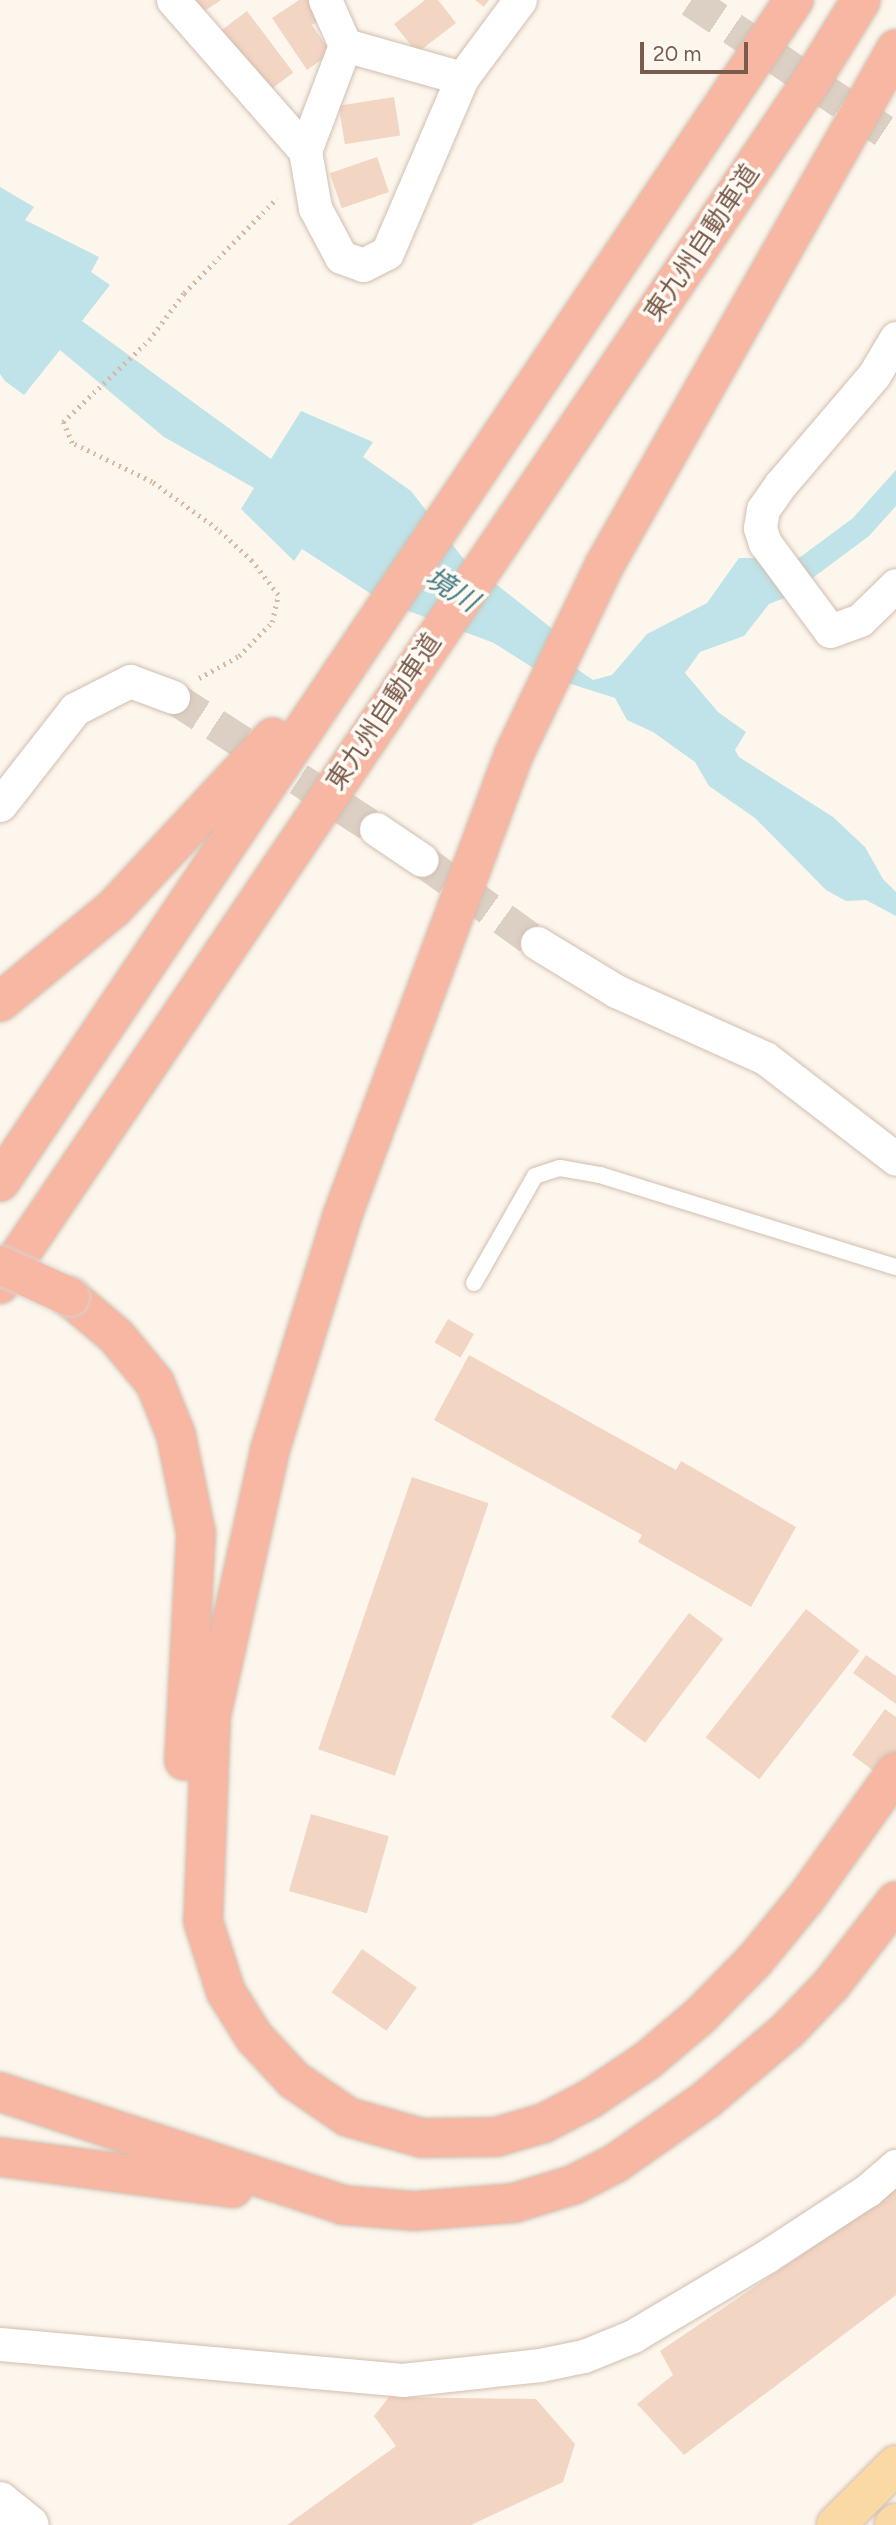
<!DOCTYPE html>
<meta charset="utf-8">
<style>
body{margin:0}
#map{position:relative;width:896px;height:2525px;overflow:hidden;background:#fdf6ec;font-family:Figtree,"Noto Sans JP",sans-serif}
div>[style]{position:absolute}
[style*='--x']{left:calc(var(--x)*1px);top:calc(var(--y)*1px);width:calc(var(--w)*1px);rotate:calc(var(--a)*1deg)}
.water>*{inset:0;background:#bfe3e8}
.building>*{inset:0;background:#f3d5c3;transform-origin:0 0}
.minor-tunnel>*{height:33px;margin-top:-16.5px;transform-origin:0;background:repeating-linear-gradient(90deg,#dcd0c4 0 33px,transparent 0 50px)}
.path>*{height:4.5px;margin-top:-2.25px;transform-origin:0;background:repeating-linear-gradient(90deg,#d9b8a5 0 2px,transparent 0 7px)}
.roads{filter:drop-shadow(0 0 2px #d1beb0) drop-shadow(0 0 2px #d1beb0)}
.service>*{height:16px;margin:-8px;padding:0 8px;transform-origin:8px;border-radius:8px;background:#fff}
.minor>*{height:33px;margin:-16.5px;padding:0 16.5px;transform-origin:16.5px;border-radius:16.5px;background:#fff}
.tertiary>*{height:38px;margin:-19px;padding:0 19px;transform-origin:19px;border-radius:19px;background:#fff}
.primary>*{height:38px;margin:-19px;padding:0 19px;transform-origin:19px;border-radius:19px;background:#fbd9a5}
.motorway>*{height:38px;margin:-19px;padding:0 19px;transform-origin:19px;border-radius:19px;background:#f7b7a3}
.bridges{filter:drop-shadow(0 0 2px #dad1cd) drop-shadow(0 0 2px #dad1cd)}
.motorway-bridge>*{height:38px;margin:-19px;padding:0 19px;transform-origin:19px;border-radius:19px;background:#f7b7a3}
span{translate:-50% -50%;white-space:nowrap;text-align:center;line-height:1.15;-webkit-text-stroke:7px #fffaf3;paint-order:stroke}
.street-label{font-size:26px;color:#7a5c4d}
.water-label{font-size:28px;color:#437c86;font-style:italic}
.scale{position:absolute;left:640px;top:42px;width:108px;height:32px;box-sizing:border-box;border:4px solid #7a5c4d;border-top:0;padding-left:9px;font-size:21px;line-height:24px;white-space:nowrap;color:#7a5c4d;-webkit-text-stroke:5px #fffaf3;paint-order:stroke}
</style>
<div id="map">
<div class="water">
<div style="clip-path:polygon(0 187px,34px 207px,25px 220px,99px 257px,91px 272px,110px 285px,82px 321px,271px 459px,301px 411px,373px 442px,363px 457px,411px 491px,462px 557px,555px 631px,574px 667px,593px 680px,612px 675px,647px 634px,707px 603px,739px 558px,799px 558px,853px 518px,896px 470px,896px 506px,869px 536px,787px 597px,769px 604px,744px 636px,700px 652px,685px 673px,718px 712px,746px 732px,735px 750px,739px 757px,833px 817px,865px 847px,883px 879px,896px 892px,896px 916px,866px 900px,846px 901px,826px 890px,755px 818px,709px 786px,695px 762px,653px 732px,627px 720px,615px 698px,546px 676px,494px 643px,382px 601px,302px 549px,294px 561px,241px 509px,254px 488px,164px 437px,60px 350px,24px 395px,5px 381px,0 374px)"></div>
</div>
<div class="building">
<div style="clip-path:polygon(190px 0,221px 0,200px 14px)"></div>
<div style="clip-path:polygon(299px 0,308px 0,321px 19px,312px 25px,331px 53px,307px 70px,272px 18px)"></div>
<div style="clip-path:polygon(425px 0,438px 0,456px 23px,417px 53px,394px 24px)"></div>
<div style="clip-path:polygon(475px 0,489px 0,484px 7px)"></div>
<div style="left:247px;top:11px;width:77px;height:36px;rotate:53deg"></div>
<div style="left:394px;top:97px;width:39px;height:56px;rotate:81deg"></div>
<div style="left:377px;top:157px;width:37px;height:50px;rotate:71deg"></div>
<div style="left:448px;top:1319px;width:30px;height:27px;rotate:30deg"></div>
<div style="clip-path:polygon(469px 1355px,676px 1470px,681px 1461px,796px 1527px,751px 1607px,638px 1542px,642px 1535px,434px 1420px)"></div>
<div style="left:412px;top:1477px;width:81px;height:288px;rotate:19deg"></div>
<div style="left:806px;top:1609px;width:68px;height:163px;rotate:38deg"></div>
<div style="left:689px;top:1613px;width:43px;height:130px;rotate:37deg"></div>
<div style="clip-path:polygon(866px 1655px,896px 1676px,896px 1704px,853px 1673px)"></div>
<div style="clip-path:polygon(885px 1709px,896px 1717px,896px 1787px,852px 1755px)"></div>
<div style="left:311px;top:1814px;width:81px;height:80px;rotate:16deg"></div>
<div style="left:362px;top:1949px;width:67px;height:53px;rotate:35deg"></div>
<div style="clip-path:polygon(896px 2177px,896px 2295px,684px 2455px,637px 2404px,673px 2375px,660px 2351px,853px 2220px)"></div>
<div style="clip-path:polygon(389px 2397px,536px 2399px,575px 2444px,563px 2482px,471px 2525px,287px 2525px,396px 2446px,374px 2416px)"></div>
</div>
<div class="minor-tunnel">
<div style="--x:691;--y:0;--w:248;--a:34.1"></div>
<div style="--x:173;--y:697;--w:242;--a:33"></div>
<div style="--x:422;--y:860;--w:142;--a:35.8"></div>
</div>
<div class="path">
<div style="--x:199;--y:678;--w:46;--a:-28.8"></div>
<div style="--x:239;--y:656;--w:47;--a:-45.9"></div>
<div style="--x:272;--y:622;--w:28;--a:-77"></div>
<div style="--x:278;--y:595;--w:43;--a:-127.4"></div>
<div style="--x:252;--y:561;--w:47;--a:-137.6"></div>
<div style="--x:217;--y:529;--w:80;--a:-144.1"></div>
<div style="--x:152;--y:482;--w:89;--a:-154"></div>
<div style="--x:72;--y:443;--w:23;--a:-113"></div>
<div style="--x:63;--y:422;--w:119;--a:-43.6"></div>
<div style="--x:149;--y:340;--w:59;--a:-53.3"></div>
<div style="--x:184;--y:293;--w:133;--a:-45.6"></div>
</div>
<div class="roads">
<div class="service">
<div style="--x:474;--y:1283;--w:123;--a:-60.3"></div>
<div style="--x:535;--y:1176;--w:26;--a:-18"></div>
<div style="--x:560;--y:1168;--w:41;--a:9.9"></div>
<div style="--x:600;--y:1175;--w:310;--a:17.3"></div>
</div>
<div class="minor">
<div style="--x:173;--y:0;--w:201;--a:48.8"></div>
<div style="--x:325;--y:0;--w:49;--a:66"></div>
<div style="--x:345;--y:45;--w:122;--a:15.8"></div>
<div style="--x:345;--y:45;--w:113;--a:110.7"></div>
<div style="--x:305;--y:151;--w:58;--a:80"></div>
<div style="--x:315;--y:208;--w:55;--a:62"></div>
<div style="--x:341;--y:257;--w:23;--a:20"></div>
<div style="--x:363;--y:265;--w:27;--a:-27"></div>
<div style="--x:387;--y:253;--w:190;--a:-66.8"></div>
<div style="--x:462;--y:78;--w:97;--a:-53.4"></div>
<div style="--x:896;--y:338;--w:43;--a:120.7"></div>
<div style="--x:874;--y:375;--w:145;--a:130.5"></div>
<div style="--x:780;--y:485;--w:29;--a:125"></div>
<div style="--x:763;--y:509;--w:19;--a:99"></div>
<div style="--x:760;--y:528;--w:16;--a:72"></div>
<div style="--x:765;--y:543;--w:109;--a:53.5"></div>
<div style="--x:830;--y:631;--w:32;--a:-20"></div>
<div style="--x:860;--y:620;--w:50;--a:-44.2"></div>
<div style="--x:0;--y:805;--w:122;--a:-52"></div>
<div style="--x:75;--y:709;--w:62;--a:-27"></div>
<div style="--x:130;--y:681;--w:46;--a:20.4"></div>
<div style="--x:376;--y:829;--w:55;--a:34"></div>
<div style="--x:537;--y:943;--w:92;--a:31.3"></div>
<div style="--x:616;--y:991;--w:163;--a:24.2"></div>
<div style="--x:765;--y:1058;--w:165;--a:37.6"></div>
<div style="--x:0;--y:2344;--w:404;--a:5.1"></div>
<div style="--x:402;--y:2380;--w:139;--a:-6.2"></div>
<div style="--x:540;--y:2365;--w:45;--a:-11.6"></div>
<div style="--x:584;--y:2356;--w:53;--a:-22.2"></div>
<div style="--x:633;--y:2336;--w:156;--a:-30.8"></div>
<div style="--x:767;--y:2256;--w:121;--a:-33.2"></div>
<div style="--x:868;--y:2190;--w:37;--a:-41"></div>
</div>
<div class="tertiary">
<div style="--x:0;--y:2501;--w:38;--a:39"></div>
</div>
<div class="primary">
<div style="--x:836;--y:2525;--w:85;--a:-45"></div>
<div style="--x:894;--y:2525;--w:3;--a:-45"></div>
</div>
<div class="motorway">
<div style="--x:896;--y:49;--w:594;--a:119.46"></div>
<div style="--x:604;--y:566;--w:208;--a:115.6"></div>
<div style="--x:514;--y:754;--w:494;--a:110.4"></div>
<div style="--x:342;--y:1217;--w:244;--a:107.2"></div>
<div style="--x:270;--y:1450;--w:273;--a:102.5"></div>
<div style="--x:211;--y:1717;--w:204;--a:92.2"></div>
<div style="--x:203;--y:1921;--w:75;--a:72.1"></div>
<div style="--x:226;--y:1992;--w:53;--a:58.1"></div>
<div style="--x:254;--y:2037;--w:59;--a:47.1"></div>
<div style="--x:294;--y:2080;--w:65;--a:34.4"></div>
<div style="--x:348;--y:2117;--w:77;--a:15.8"></div>
<div style="--x:422;--y:2138;--w:74;--a:-0.8"></div>
<div style="--x:496;--y:2137;--w:50;--a:-16.3"></div>
<div style="--x:544;--y:2123;--w:52;--a:-27.6"></div>
<div style="--x:590;--y:2099;--w:70;--a:-33.9"></div>
<div style="--x:648;--y:2060;--w:68;--a:-40.2"></div>
<div style="--x:700;--y:2016;--w:78;--a:-45.5"></div>
<div style="--x:755;--y:1960;--w:80;--a:-50.6"></div>
<div style="--x:806;--y:1898;--w:155;--a:-54.5"></div>
<div style="--x:0;--y:1002;--w:148;--a:-39.5"></div>
<div style="--x:114;--y:908;--w:233;--a:-47.1"></div>
<div style="--x:0;--y:1182;--w:1424;--a:-56.11"></div>
<div style="--x:0;--y:1284;--w:1449;--a:-56"></div>
<div style="--x:810;--y:83;--w:97;--a:-58.4"></div>
<div style="--x:70;--y:1297;--w:60;--a:40.3"></div>
<div style="--x:116;--y:1336;--w:61;--a:50.3"></div>
<div style="--x:155;--y:1383;--w:56;--a:68"></div>
<div style="--x:176;--y:1435;--w:100;--a:78.5"></div>
<div style="--x:196;--y:1533;--w:228;--a:93"></div>
<div style="--x:0;--y:2092;--w:361;--a:18.2"></div>
<div style="--x:343;--y:2205;--w:72;--a:4.8"></div>
<div style="--x:415;--y:2211;--w:99;--a:-4.6"></div>
<div style="--x:514;--y:2203;--w:62;--a:-17"></div>
<div style="--x:573;--y:2185;--w:48;--a:-27.1"></div>
<div style="--x:616;--y:2163;--w:111;--a:-35.1"></div>
<div style="--x:707;--y:2099;--w:106;--a:-40.4"></div>
<div style="--x:788;--y:2030;--w:62;--a:-46.3"></div>
<div style="--x:831;--y:1985;--w:106;--a:-52.3"></div>
<div style="--x:0;--y:2157;--w:235;--a:7.6"></div>
</div>
</div>
<div class="bridges">
<div class="motorway-bridge">
<div style="--x:0;--y:1265;--w:77;--a:24.6"></div>
</div>
</div>
<div class="street-label">
<span style="left:702px;top:243px;rotate:-56deg">東九州自動車道</span>
<span style="left:384px;top:712px;rotate:-56deg">東九州自動車道</span>
</div>
<div class="water-label">
<span style="left:452px;top:589px;rotate:32deg">境川</span>
</div>
<div class="scale">20 m</div>
</div>
